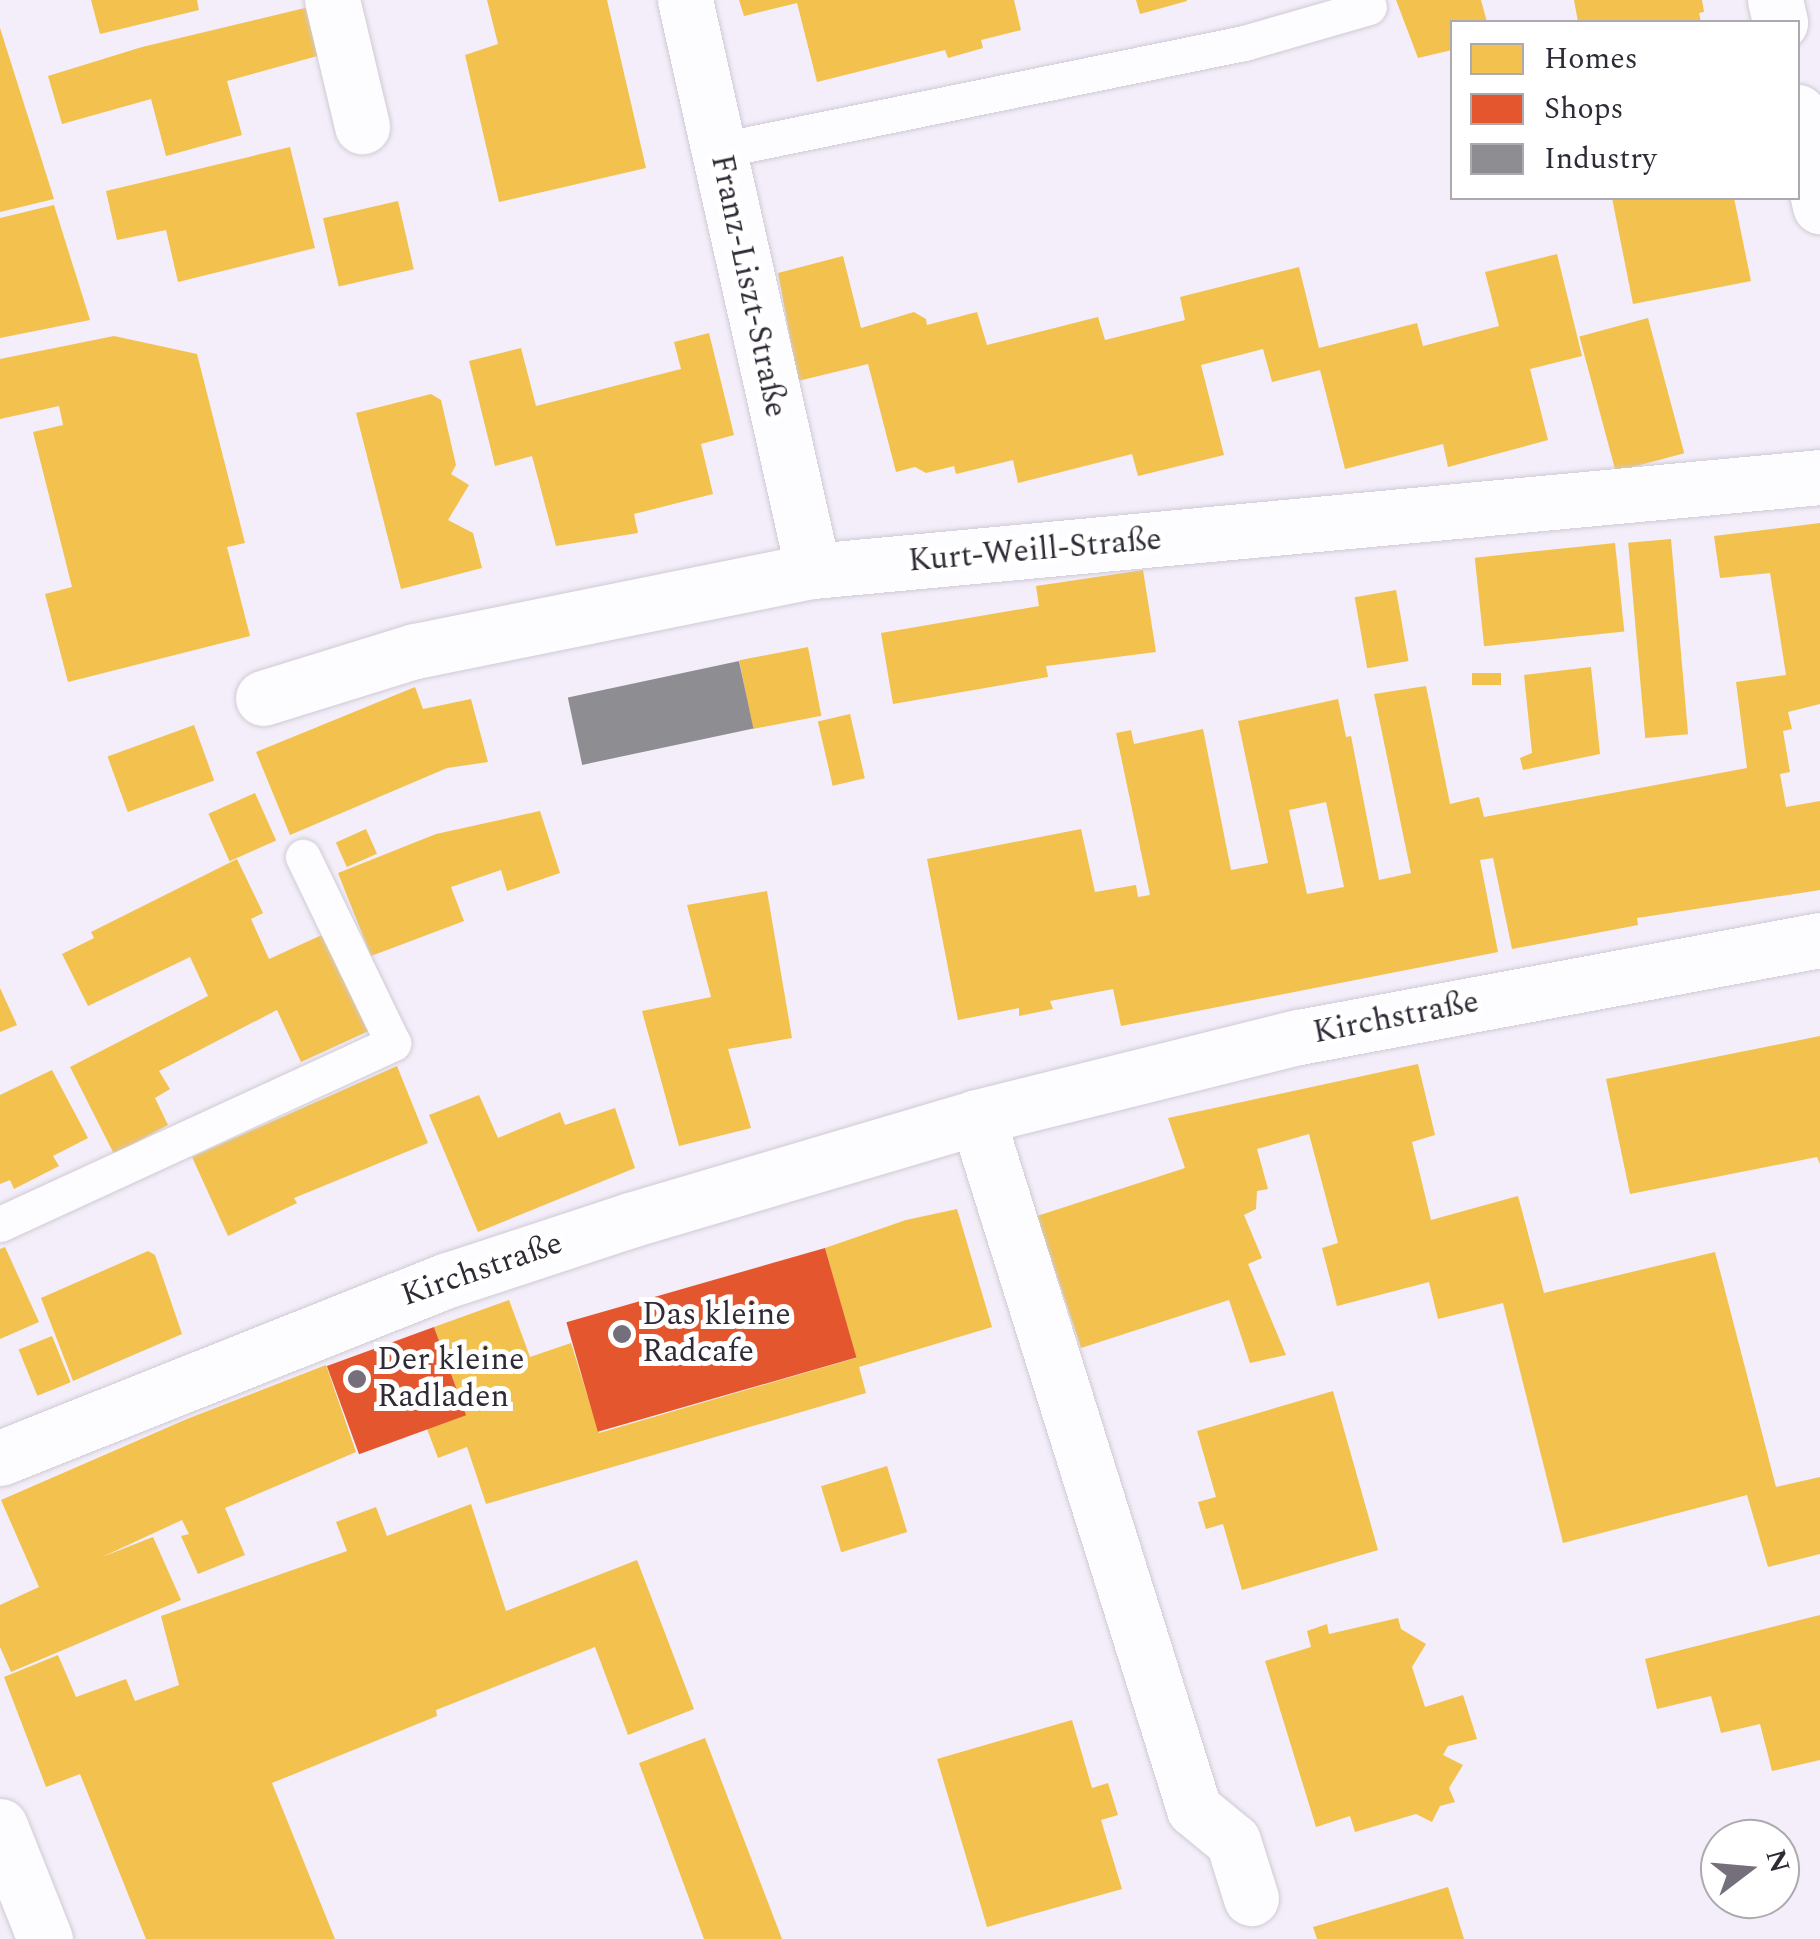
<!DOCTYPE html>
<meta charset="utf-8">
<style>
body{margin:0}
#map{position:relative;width:1820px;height:1939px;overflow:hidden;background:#f3eef9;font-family:Spectral,serif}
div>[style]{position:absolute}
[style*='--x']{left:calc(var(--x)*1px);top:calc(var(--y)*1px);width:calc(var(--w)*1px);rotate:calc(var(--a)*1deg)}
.homes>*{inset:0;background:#f2c14e;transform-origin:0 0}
.shops>*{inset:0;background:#e4572e;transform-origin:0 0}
.industry>*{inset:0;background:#8d8d92;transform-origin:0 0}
.roads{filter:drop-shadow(0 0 2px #cfcad5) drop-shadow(0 0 2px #cfcad5)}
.lane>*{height:35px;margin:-17.5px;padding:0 17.5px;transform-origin:17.5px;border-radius:17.5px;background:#fdfcfe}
.street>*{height:55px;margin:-27.5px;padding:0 27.5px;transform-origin:27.5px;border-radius:27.5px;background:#fdfcfe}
.dots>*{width:28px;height:28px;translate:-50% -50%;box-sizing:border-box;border:5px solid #fff;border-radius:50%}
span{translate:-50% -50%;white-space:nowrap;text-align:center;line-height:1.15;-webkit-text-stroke:10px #fff;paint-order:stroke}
.street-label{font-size:32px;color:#302a37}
.poi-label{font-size:32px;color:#302a37}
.left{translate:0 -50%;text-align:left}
.legend{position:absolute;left:1450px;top:20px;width:350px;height:180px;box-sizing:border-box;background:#fff;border:2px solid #acaaaf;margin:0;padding:12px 18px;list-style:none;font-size:30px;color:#302a37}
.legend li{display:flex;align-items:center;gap:20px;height:50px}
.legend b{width:50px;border:2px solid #acaaaf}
.north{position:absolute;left:1700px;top:1819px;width:100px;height:100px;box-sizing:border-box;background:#fff;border:2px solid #acaaaf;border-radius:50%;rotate:74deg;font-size:28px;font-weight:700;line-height:40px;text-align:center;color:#302a37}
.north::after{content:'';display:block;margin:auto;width:35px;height:45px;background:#746f7b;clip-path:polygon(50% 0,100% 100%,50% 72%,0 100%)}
</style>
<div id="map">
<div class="homes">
<div style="clip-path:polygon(91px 0,197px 0,199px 10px,100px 34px)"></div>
<div style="clip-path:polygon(487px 0,607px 0,646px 168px,499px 202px,465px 55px,498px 44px)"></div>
<div style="clip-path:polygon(739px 0,1014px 0,1021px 30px,981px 40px,983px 48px,948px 58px,945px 50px,817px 82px,797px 3px,744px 16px)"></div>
<div style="clip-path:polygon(1136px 0,1187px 0,1187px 1px,1140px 14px)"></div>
<div style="clip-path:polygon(1396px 0,1481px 0,1487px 22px,1452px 22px,1452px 50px,1418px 58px)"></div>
<div style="clip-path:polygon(1574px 0,1702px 0,1704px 12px,1699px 13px,1701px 22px,1578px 22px)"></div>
<div style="clip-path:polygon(309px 7px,321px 55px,227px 81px,242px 135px,166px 156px,151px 99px,62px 124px,48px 76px,142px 47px)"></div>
<div style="clip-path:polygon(0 28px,54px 199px,0 212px)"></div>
<div style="clip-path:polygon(290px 147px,315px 248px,178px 282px,166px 230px,117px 240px,106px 191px)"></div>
<div style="clip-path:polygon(1612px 198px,1734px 198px,1751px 281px,1633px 304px)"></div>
<div style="left:398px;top:201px;width:70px;height:77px;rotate:77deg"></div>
<div style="clip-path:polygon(54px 205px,90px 320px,0 338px,0 218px)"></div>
<div style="clip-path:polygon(1557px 254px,1582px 356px,1530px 369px,1548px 440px,1448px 467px,1443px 444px,1345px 469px,1320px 370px,1272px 382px,1263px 349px,1201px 365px,1224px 455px,1138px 476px,1132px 454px,1018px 483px,1013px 460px,956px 474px,954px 466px,926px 473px,915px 467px,896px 472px,868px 364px,798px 381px,778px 273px,843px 256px,861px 328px,914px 312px,926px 319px,927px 325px,977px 312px,987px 345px,1098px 317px,1105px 340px,1185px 320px,1180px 297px,1299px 267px,1319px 348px,1417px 323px,1423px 346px,1499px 326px,1485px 272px)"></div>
<div style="left:1648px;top:318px;width:140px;height:71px;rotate:75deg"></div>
<div style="clip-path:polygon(709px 333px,734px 435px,701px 444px,713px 494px,634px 514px,638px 533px,556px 546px,532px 456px,495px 466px,469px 361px,521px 348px,536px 406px,681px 369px,674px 342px)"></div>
<div style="clip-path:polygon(114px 336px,197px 354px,245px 543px,227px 547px,250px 636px,68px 682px,45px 594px,72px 587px,33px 432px,63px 425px,59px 406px,0 419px,0 359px)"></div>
<div style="clip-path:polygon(431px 394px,441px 400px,456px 465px,451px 474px,469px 485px,448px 520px,473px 533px,482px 568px,401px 589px,356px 413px)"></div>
<div style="clip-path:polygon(evenodd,1820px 523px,1820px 704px,1788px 712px,1792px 729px,1783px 731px,1790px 772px,1780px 774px,1786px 807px,1820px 801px,1820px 890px,1637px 918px,1638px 925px,1512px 949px,1493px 858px,1480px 860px,1498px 952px,1121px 1026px,1113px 989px,1050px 1001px,1053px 1009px,1019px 1016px,1019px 1008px,958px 1020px,927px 859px,1081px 829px,1095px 892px,1136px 885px,1138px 897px,1150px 895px,1116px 733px,1131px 730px,1134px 744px,1203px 729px,1231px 870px,1268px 863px,1238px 721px,1338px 699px,1346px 737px,1351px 736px,1379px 880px,1411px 873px,1374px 694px,1426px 686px,1450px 804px,1479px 797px,1484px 817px,1747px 768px,1736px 682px,1786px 675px,1770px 573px,1720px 578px,1714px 536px,1820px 523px,1326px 802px,1344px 887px,1307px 894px,1289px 810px,1326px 802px)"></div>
<div style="left:1671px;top:539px;width:196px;height:43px;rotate:85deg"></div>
<div style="left:1615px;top:543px;width:89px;height:141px;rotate:84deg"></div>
<div style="clip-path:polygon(1143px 570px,1156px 652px,1046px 666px,1048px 677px,893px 704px,881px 633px,1039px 606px,1036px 586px)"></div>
<div style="left:1396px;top:590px;width:72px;height:42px;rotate:80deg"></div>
<div style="left:808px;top:647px;width:70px;height:70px;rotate:79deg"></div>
<div style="clip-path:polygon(1591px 667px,1600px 754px,1523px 770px,1520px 758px,1532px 753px,1524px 675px)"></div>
<div style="left:1501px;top:673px;width:12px;height:29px;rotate:90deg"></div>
<div style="clip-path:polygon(415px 687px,423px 709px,471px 699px,488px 762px,447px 768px,290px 835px,256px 752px)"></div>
<div style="left:850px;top:714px;width:66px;height:33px;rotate:77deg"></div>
<div style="left:194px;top:725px;width:59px;height:92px;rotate:70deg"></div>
<div style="left:255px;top:793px;width:52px;height:51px;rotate:66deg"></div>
<div style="clip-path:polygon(540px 811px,560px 873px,507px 891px,501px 870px,451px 887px,464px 921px,371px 956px,338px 873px,436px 834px)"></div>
<div style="left:366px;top:829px;width:27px;height:33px;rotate:66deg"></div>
<div style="clip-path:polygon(237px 859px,263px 913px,251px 919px,269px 959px,324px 934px,373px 1029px,301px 1062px,277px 1010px,159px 1071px,170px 1089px,155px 1098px,168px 1125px,114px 1154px,70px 1067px,208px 996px,190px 957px,88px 1006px,62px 954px,94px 938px,91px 932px)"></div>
<div style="clip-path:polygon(767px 891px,792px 1038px,728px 1049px,751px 1128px,679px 1146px,642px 1011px,711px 997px,687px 905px)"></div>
<div style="clip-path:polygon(0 988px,17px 1025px,0 1032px)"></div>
<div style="clip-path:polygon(1820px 1036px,1820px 1164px,1817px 1157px,1630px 1194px,1606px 1079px)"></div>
<div style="clip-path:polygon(1418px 1064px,1435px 1135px,1412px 1142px,1431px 1220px,1518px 1196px,1544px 1293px,1715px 1252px,1776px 1487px,1820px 1477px,1820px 1554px,1768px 1567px,1747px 1495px,1563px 1543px,1503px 1303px,1438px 1319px,1429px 1282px,1337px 1306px,1322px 1248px,1338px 1243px,1309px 1134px,1257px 1149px,1268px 1189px,1257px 1191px,1256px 1209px,1244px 1215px,1262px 1258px,1248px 1264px,1286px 1355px,1250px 1363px,1229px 1300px,1081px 1348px,1037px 1216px,1185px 1168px,1168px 1118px)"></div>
<div style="clip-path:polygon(397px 1066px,428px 1143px,294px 1198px,297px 1203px,228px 1236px,192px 1157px)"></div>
<div style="clip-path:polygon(52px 1070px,88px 1138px,53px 1156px,59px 1166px,14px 1189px,10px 1180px,0 1184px,0 1095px)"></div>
<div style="clip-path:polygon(479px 1095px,498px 1138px,560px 1112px,565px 1125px,615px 1108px,635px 1168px,478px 1232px,429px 1115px)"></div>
<div style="clip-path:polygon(957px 1209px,992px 1327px,859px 1367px,866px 1393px,486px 1504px,467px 1447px,438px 1458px,427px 1429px,466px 1415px,434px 1327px,509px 1300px,530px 1357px,571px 1343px,599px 1433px,856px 1358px,825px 1248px,906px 1220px)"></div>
<div style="clip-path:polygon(5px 1247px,39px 1322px,0 1339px,0 1249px)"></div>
<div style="clip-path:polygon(148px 1251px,155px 1255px,182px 1334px,73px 1381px,41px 1298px)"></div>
<div style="left:52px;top:1336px;width:50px;height:36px;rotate:68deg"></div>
<div style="clip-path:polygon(326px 1365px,356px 1452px,225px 1508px,245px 1555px,198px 1574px,181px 1536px,189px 1534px,182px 1520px,102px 1557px,153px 1537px,181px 1600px,11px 1672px,0 1647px,0 1605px,39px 1587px,1px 1500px,187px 1419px)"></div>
<div style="clip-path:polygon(1333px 1391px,1378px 1550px,1242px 1590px,1223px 1524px,1206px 1529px,1198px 1502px,1216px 1497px,1197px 1431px)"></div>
<div style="left:887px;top:1466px;width:69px;height:69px;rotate:73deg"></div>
<div style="clip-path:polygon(471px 1504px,506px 1611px,637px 1560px,694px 1709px,628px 1735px,595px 1647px,436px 1710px,437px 1716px,272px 1783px,335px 1939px,146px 1939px,80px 1774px,46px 1787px,4px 1677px,58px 1655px,76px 1697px,126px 1679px,135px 1701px,179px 1685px,161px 1616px,347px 1551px,336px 1522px,376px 1507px,387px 1536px)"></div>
<div style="clip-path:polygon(1820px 1615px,1820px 1760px,1772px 1771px,1760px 1724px,1721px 1733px,1711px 1696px,1657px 1709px,1645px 1659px)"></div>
<div style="clip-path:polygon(1398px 1618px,1401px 1629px,1426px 1644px,1412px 1667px,1425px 1707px,1463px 1695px,1477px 1739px,1448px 1746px,1443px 1755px,1463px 1765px,1449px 1788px,1455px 1802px,1440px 1806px,1432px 1822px,1416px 1814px,1355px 1832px,1350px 1816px,1316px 1827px,1265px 1661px,1311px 1647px,1307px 1631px,1327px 1624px,1329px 1634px)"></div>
<div style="clip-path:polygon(1072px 1720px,1092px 1788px,1108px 1783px,1118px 1815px,1101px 1820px,1122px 1889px,987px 1927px,937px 1759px)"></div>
<div style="clip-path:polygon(705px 1738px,782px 1939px,704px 1939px,639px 1763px)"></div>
<div style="clip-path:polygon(1448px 1887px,1464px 1939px,1317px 1939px,1313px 1927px)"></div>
</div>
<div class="shops">
<div style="left:825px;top:1248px;width:114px;height:269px;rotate:74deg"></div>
<div style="left:434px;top:1327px;width:94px;height:114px;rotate:70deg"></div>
</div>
<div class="industry">
<div style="left:739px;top:661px;width:69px;height:175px;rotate:78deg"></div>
</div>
<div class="roads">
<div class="lane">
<div style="--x:720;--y:150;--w:535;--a:-11.54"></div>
<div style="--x:1244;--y:43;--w:130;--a:-16.1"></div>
<div style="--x:0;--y:1224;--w:433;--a:-24.7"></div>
<div style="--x:393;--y:1043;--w:207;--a:-115.8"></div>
</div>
<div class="street">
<div style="--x:332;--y:0;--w:130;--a:76.6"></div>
<div style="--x:685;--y:0;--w:585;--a:77.36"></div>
<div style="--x:1775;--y:0;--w:23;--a:77"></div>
<div style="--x:1798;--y:112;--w:97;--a:76.8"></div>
<div style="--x:263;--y:698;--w:159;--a:-17.2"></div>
<div style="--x:415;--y:651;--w:406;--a:-11.4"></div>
<div style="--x:813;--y:571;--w:1011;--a:-5.33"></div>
<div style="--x:977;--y:1117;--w:725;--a:72.59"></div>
<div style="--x:1194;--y:1809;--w:50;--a:39.4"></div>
<div style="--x:1233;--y:1841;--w:60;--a:72.5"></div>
<div style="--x:0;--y:1458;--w:482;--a:-21.7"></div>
<div style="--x:448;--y:1280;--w:192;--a:-18.2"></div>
<div style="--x:630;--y:1220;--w:362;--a:-16.5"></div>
<div style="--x:977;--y:1117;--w:332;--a:-14"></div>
<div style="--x:1299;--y:1037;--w:530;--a:-10.55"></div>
<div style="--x:0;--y:1826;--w:122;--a:68.3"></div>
</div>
</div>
<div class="dots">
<div style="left:622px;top:1334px;background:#746f7b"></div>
<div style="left:357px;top:1379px;background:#746f7b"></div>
</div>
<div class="street-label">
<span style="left:748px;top:286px;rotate:78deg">Franz-Liszt-Straße</span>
<span style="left:1035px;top:551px;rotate:-5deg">Kurt-Weill-Straße</span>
<span style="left:1396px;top:1018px;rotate:-11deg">Kirchstraße</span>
<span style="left:482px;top:1270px;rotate:-19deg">Kirchstraße</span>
</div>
<div class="poi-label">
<span class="left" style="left:642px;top:1334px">Das kleine<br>Radcafe</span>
<span class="left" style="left:377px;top:1379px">Der kleine<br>Radladen</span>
</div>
<ul class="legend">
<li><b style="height:28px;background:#f2c14e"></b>Homes</li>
<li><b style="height:28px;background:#e4572e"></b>Shops</li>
<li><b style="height:28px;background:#8d8d92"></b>Industry</li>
</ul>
<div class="north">N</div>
</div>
